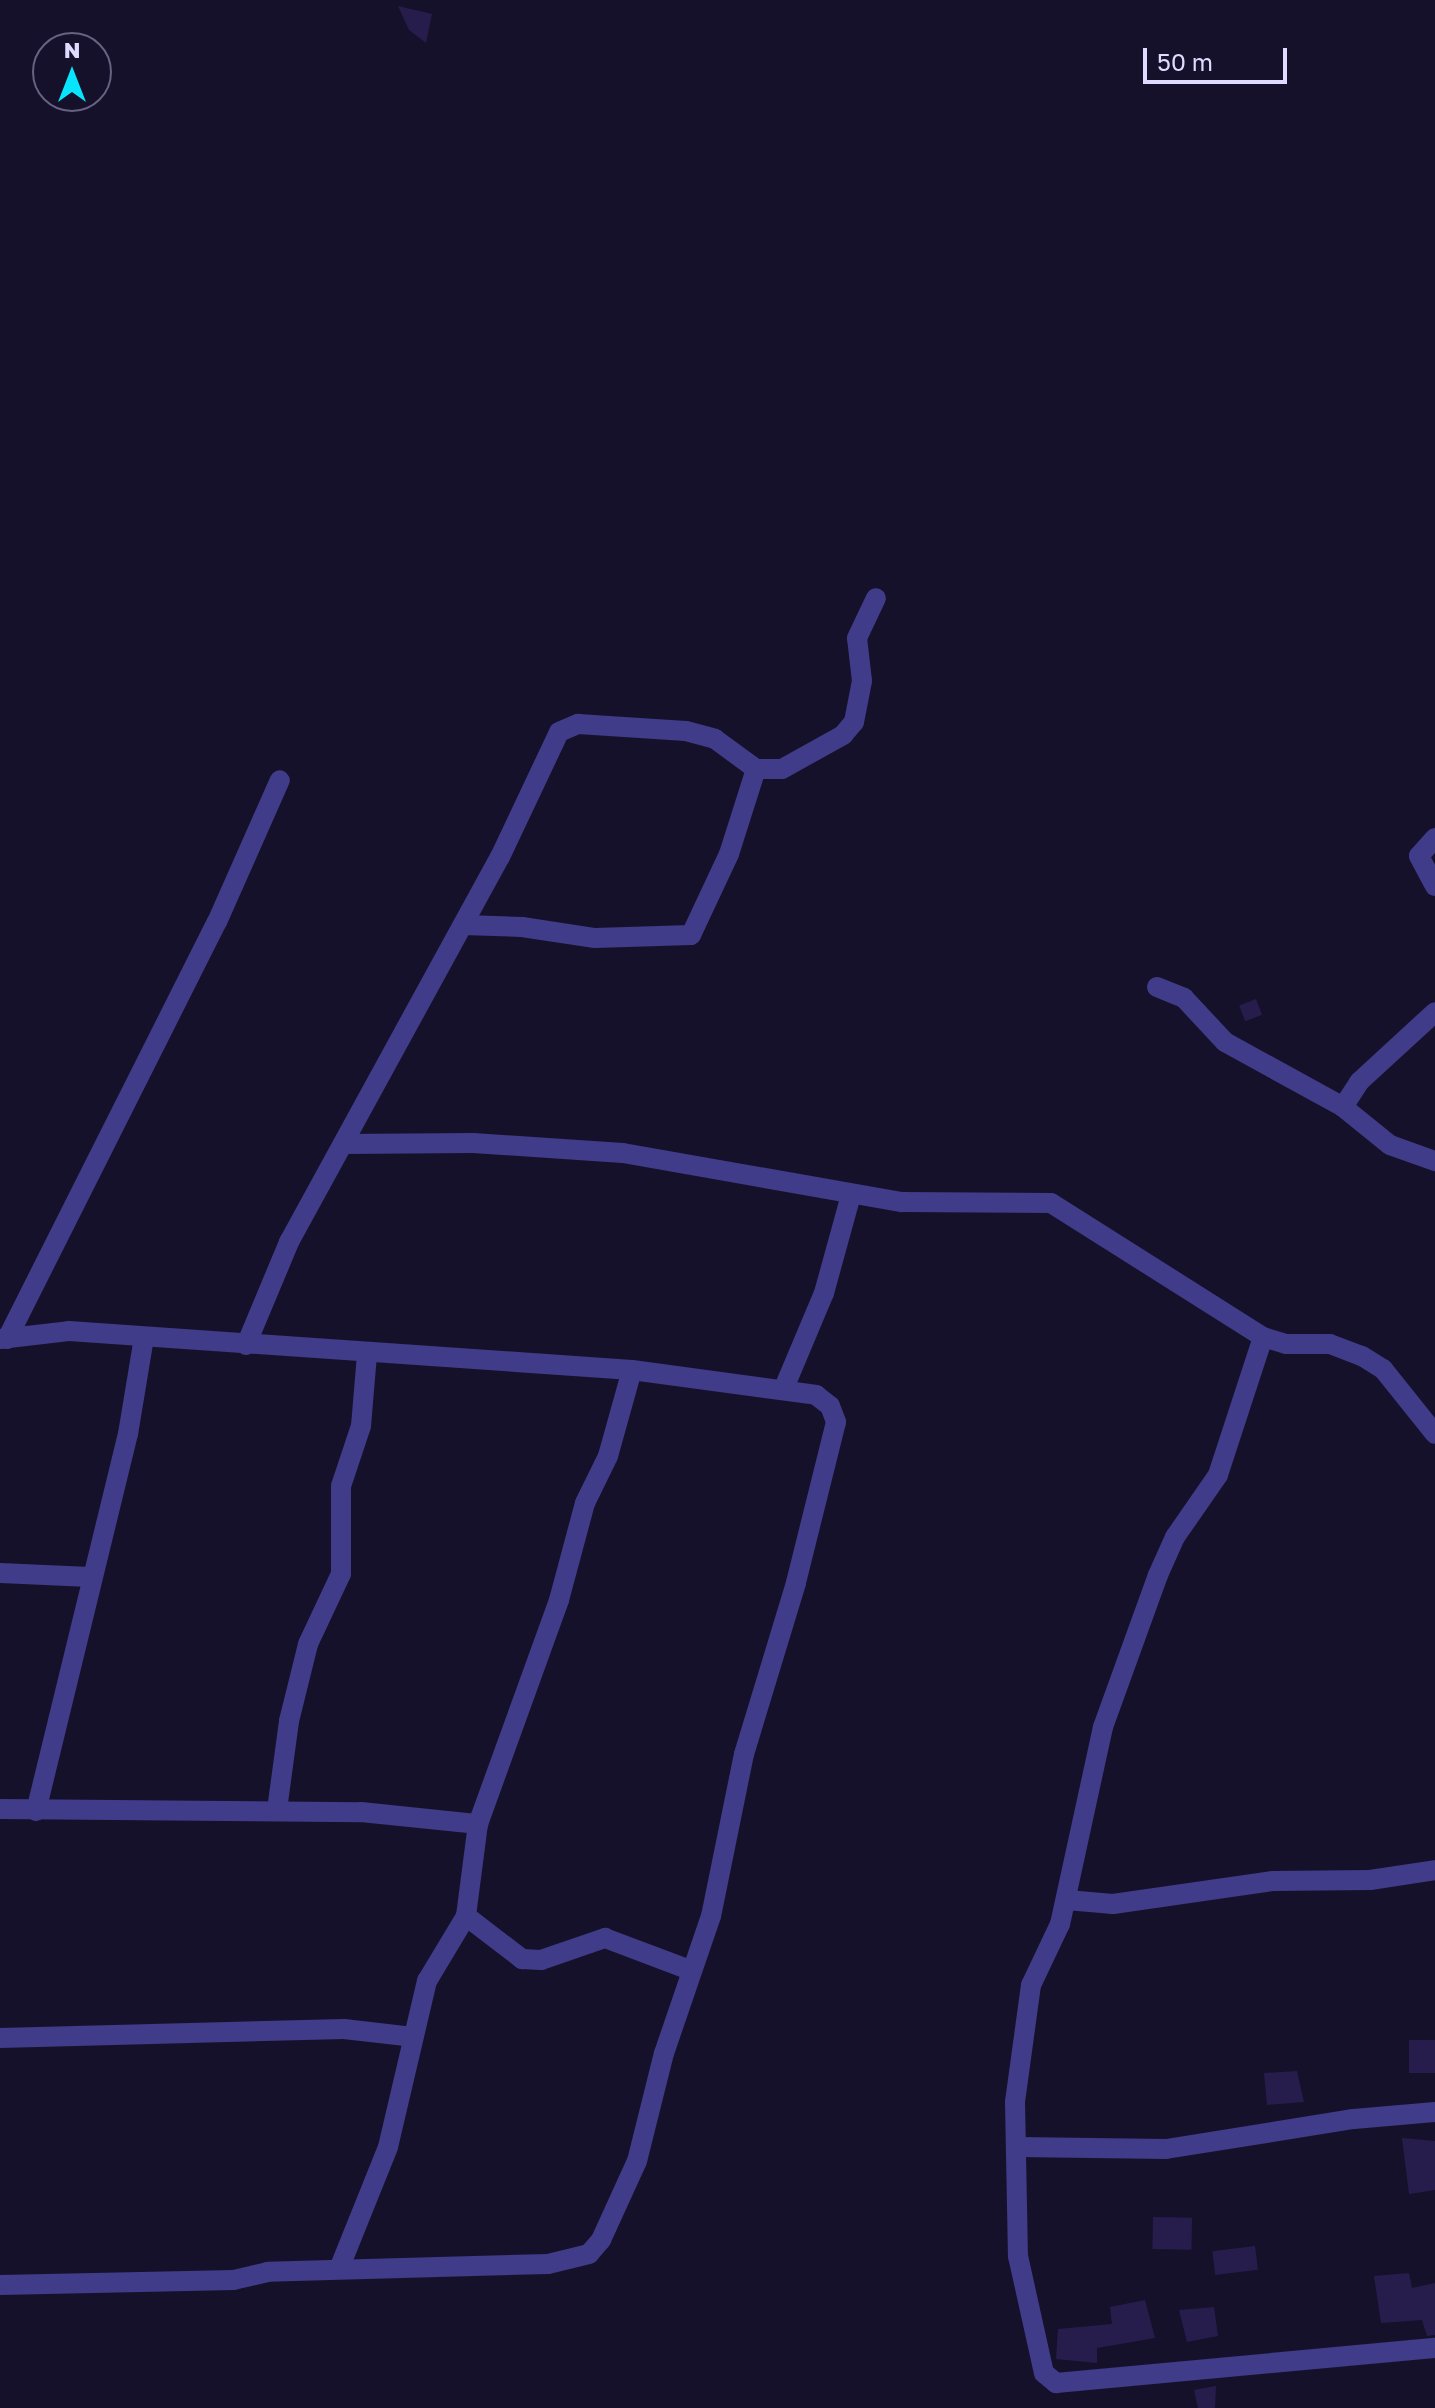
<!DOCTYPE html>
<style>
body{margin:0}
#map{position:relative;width:1435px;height:2408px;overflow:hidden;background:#16112b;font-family:"Golos Text",sans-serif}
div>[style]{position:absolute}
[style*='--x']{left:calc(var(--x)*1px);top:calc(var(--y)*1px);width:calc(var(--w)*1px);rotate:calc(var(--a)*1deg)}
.building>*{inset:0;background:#271d4c;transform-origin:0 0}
.street>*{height:20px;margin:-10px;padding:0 10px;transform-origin:10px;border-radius:10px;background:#403c89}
span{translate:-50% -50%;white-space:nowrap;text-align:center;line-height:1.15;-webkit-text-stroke:6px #16112b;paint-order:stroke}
.north{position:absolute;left:32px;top:32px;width:80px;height:80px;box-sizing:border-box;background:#16112b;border:2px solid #666280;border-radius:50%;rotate:0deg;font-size:22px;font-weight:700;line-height:32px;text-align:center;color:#dfdbff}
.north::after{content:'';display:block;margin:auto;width:28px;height:36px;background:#08e3fe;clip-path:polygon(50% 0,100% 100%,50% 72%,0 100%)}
.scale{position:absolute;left:1143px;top:48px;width:144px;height:36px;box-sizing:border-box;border:4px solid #dfdbff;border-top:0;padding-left:10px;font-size:24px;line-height:28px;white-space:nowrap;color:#dfdbff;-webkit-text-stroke:6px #16112b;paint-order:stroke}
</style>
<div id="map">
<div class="building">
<div style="clip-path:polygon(398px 6px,432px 14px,426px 43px,409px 30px)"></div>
<div style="left:1256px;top:999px;width:17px;height:18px;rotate:69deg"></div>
<div style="left:1435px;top:2040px;width:33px;height:26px;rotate:90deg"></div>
<div style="clip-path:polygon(1297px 2071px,1304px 2102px,1267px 2105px,1264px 2073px)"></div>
<div style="clip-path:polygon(1402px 2138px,1435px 2141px,1435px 2190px,1409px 2194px)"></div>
<div style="left:1153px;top:2217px;width:39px;height:32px;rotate:1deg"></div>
<div style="left:1255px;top:2246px;width:24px;height:43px;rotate:83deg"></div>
<div style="clip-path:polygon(1409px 2273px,1412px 2288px,1435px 2283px,1435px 2335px,1427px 2336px,1422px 2320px,1381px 2323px,1374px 2276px)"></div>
<div style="clip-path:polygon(1145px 2300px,1155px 2338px,1097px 2348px,1097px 2363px,1056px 2359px,1058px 2329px,1112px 2324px,1110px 2307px)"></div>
<div style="clip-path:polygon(1214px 2307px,1218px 2336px,1187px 2342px,1179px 2310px)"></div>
<div style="clip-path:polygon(1216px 2386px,1215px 2408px,1198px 2408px,1194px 2390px)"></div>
</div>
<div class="street">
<div style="--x:1435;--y:838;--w:24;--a:132"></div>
<div style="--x:1419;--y:856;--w:34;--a:62"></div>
<div style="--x:463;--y:925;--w:59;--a:1.9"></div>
<div style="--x:522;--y:927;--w:74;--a:8.6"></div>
<div style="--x:595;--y:938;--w:96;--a:-1.8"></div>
<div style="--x:691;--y:935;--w:89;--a:-64.9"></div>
<div style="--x:729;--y:854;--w:89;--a:-72.4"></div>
<div style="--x:1157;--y:987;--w:29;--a:22"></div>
<div style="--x:1184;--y:998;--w:60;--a:47"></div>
<div style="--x:1225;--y:1042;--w:135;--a:28.8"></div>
<div style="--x:1343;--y:1107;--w:60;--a:39"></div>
<div style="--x:1390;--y:1145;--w:48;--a:19.6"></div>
<div style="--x:1343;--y:1107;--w:30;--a:-57"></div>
<div style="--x:1359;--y:1082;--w:103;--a:-42.6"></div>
<div style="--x:344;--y:1144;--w:129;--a:-0.4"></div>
<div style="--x:473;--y:1143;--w:150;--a:3.8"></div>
<div style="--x:623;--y:1153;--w:283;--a:10"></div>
<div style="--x:902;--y:1202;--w:149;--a:0.4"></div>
<div style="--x:1051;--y:1203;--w:251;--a:32.3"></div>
<div style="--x:1263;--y:1337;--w:24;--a:17"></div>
<div style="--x:1286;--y:1344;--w:44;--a:0"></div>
<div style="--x:1330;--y:1344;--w:34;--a:21"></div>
<div style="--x:1362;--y:1356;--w:25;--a:32"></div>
<div style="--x:1383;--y:1369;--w:83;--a:51.3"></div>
<div style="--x:1263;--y:1337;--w:145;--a:108.1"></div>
<div style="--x:1218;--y:1475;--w:75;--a:124.7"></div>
<div style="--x:1175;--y:1537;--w:42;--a:114.1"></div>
<div style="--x:1158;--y:1575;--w:162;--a:109.9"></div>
<div style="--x:1103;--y:1727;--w:202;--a:102.3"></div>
<div style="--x:1060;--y:1924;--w:68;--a:115.4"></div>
<div style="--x:1031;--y:1985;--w:118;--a:97.8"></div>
<div style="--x:1015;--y:2102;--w:154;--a:88.9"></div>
<div style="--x:1018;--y:2256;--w:120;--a:77.5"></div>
<div style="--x:1044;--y:2373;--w:16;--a:40"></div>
<div style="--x:1056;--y:2383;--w:381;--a:-5.3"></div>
<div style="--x:0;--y:1339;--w:69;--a:-6.6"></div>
<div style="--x:69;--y:1331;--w:564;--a:3.96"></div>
<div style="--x:632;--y:1370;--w:186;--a:7.7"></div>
<div style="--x:816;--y:1395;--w:18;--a:38"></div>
<div style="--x:830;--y:1406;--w:17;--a:69"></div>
<div style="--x:836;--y:1422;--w:166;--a:104"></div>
<div style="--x:796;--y:1583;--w:179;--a:106.9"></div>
<div style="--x:744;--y:1754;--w:165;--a:101.5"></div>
<div style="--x:711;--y:1916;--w:145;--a:108.9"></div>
<div style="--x:664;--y:2053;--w:111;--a:104"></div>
<div style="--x:637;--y:2161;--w:87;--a:114.5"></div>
<div style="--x:601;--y:2240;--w:18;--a:131"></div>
<div style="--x:589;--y:2254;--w:42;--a:166.3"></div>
<div style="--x:548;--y:2264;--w:280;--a:178.4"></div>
<div style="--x:268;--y:2272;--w:35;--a:167"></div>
<div style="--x:234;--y:2280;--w:234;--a:178.8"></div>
<div style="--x:7;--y:1339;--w:467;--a:-63.3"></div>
<div style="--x:217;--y:922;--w:155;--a:-66.1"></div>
<div style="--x:246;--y:1345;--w:112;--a:-67.3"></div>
<div style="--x:289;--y:1242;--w:439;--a:-61.3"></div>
<div style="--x:500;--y:857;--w:138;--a:-64.7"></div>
<div style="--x:559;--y:732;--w:21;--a:-23"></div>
<div style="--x:578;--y:724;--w:108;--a:3.7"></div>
<div style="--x:686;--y:731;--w:30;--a:15"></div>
<div style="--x:715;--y:739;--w:51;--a:36.2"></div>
<div style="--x:756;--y:769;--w:26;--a:0"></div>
<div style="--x:782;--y:769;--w:70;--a:-29.1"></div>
<div style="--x:843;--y:735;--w:17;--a:-50"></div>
<div style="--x:854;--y:722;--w:42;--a:-79"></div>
<div style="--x:862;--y:681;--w:43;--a:-96.6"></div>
<div style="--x:857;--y:638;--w:44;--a:-64.6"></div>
<div style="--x:784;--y:1388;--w:103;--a:-67.2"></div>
<div style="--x:824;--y:1293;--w:102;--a:-74.6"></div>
<div style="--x:0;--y:1573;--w:90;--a:2.5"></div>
<div style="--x:0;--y:1809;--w:361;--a:0.5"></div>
<div style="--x:361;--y:1812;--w:118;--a:5.9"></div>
<div style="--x:277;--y:1810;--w:90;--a:-82.3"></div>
<div style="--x:289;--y:1721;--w:79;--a:-76.1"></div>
<div style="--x:308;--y:1644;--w:77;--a:-64.8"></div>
<div style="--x:341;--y:1574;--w:88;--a:-90"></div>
<div style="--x:341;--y:1486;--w:63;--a:-71.6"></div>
<div style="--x:361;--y:1426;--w:72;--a:-85.2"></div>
<div style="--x:36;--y:1811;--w:388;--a:-76.3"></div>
<div style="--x:128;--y:1434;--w:98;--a:-80.6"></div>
<div style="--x:1067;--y:1900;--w:46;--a:5"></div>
<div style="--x:1113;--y:1904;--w:162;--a:-8.2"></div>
<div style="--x:1273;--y:1881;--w:97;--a:-0.6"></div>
<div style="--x:1370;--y:1880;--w:66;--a:-8.7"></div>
<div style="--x:466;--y:1916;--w:71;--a:37.5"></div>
<div style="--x:522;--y:1959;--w:19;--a:3"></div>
<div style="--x:541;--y:1960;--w:68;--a:-19"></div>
<div style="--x:605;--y:1938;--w:91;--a:20.6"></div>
<div style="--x:0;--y:2038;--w:344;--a:-1.5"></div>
<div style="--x:344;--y:2029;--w:69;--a:6.6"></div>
<div style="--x:1018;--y:2147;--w:148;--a:0.8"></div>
<div style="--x:1166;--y:2149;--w:190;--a:-9.1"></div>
<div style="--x:1354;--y:2119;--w:81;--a:-4.9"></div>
<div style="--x:339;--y:2269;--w:131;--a:-68.1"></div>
<div style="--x:388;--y:2147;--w:171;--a:-76.8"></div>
<div style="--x:427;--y:1981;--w:76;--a:-59"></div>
<div style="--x:466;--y:1916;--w:93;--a:-82.6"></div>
<div style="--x:478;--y:1824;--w:238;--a:-70.1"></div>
<div style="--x:559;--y:1600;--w:100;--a:-75"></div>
<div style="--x:585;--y:1503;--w:52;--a:-63.9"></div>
<div style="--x:608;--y:1456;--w:89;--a:-74.4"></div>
</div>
<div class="north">N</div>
<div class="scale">50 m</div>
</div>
